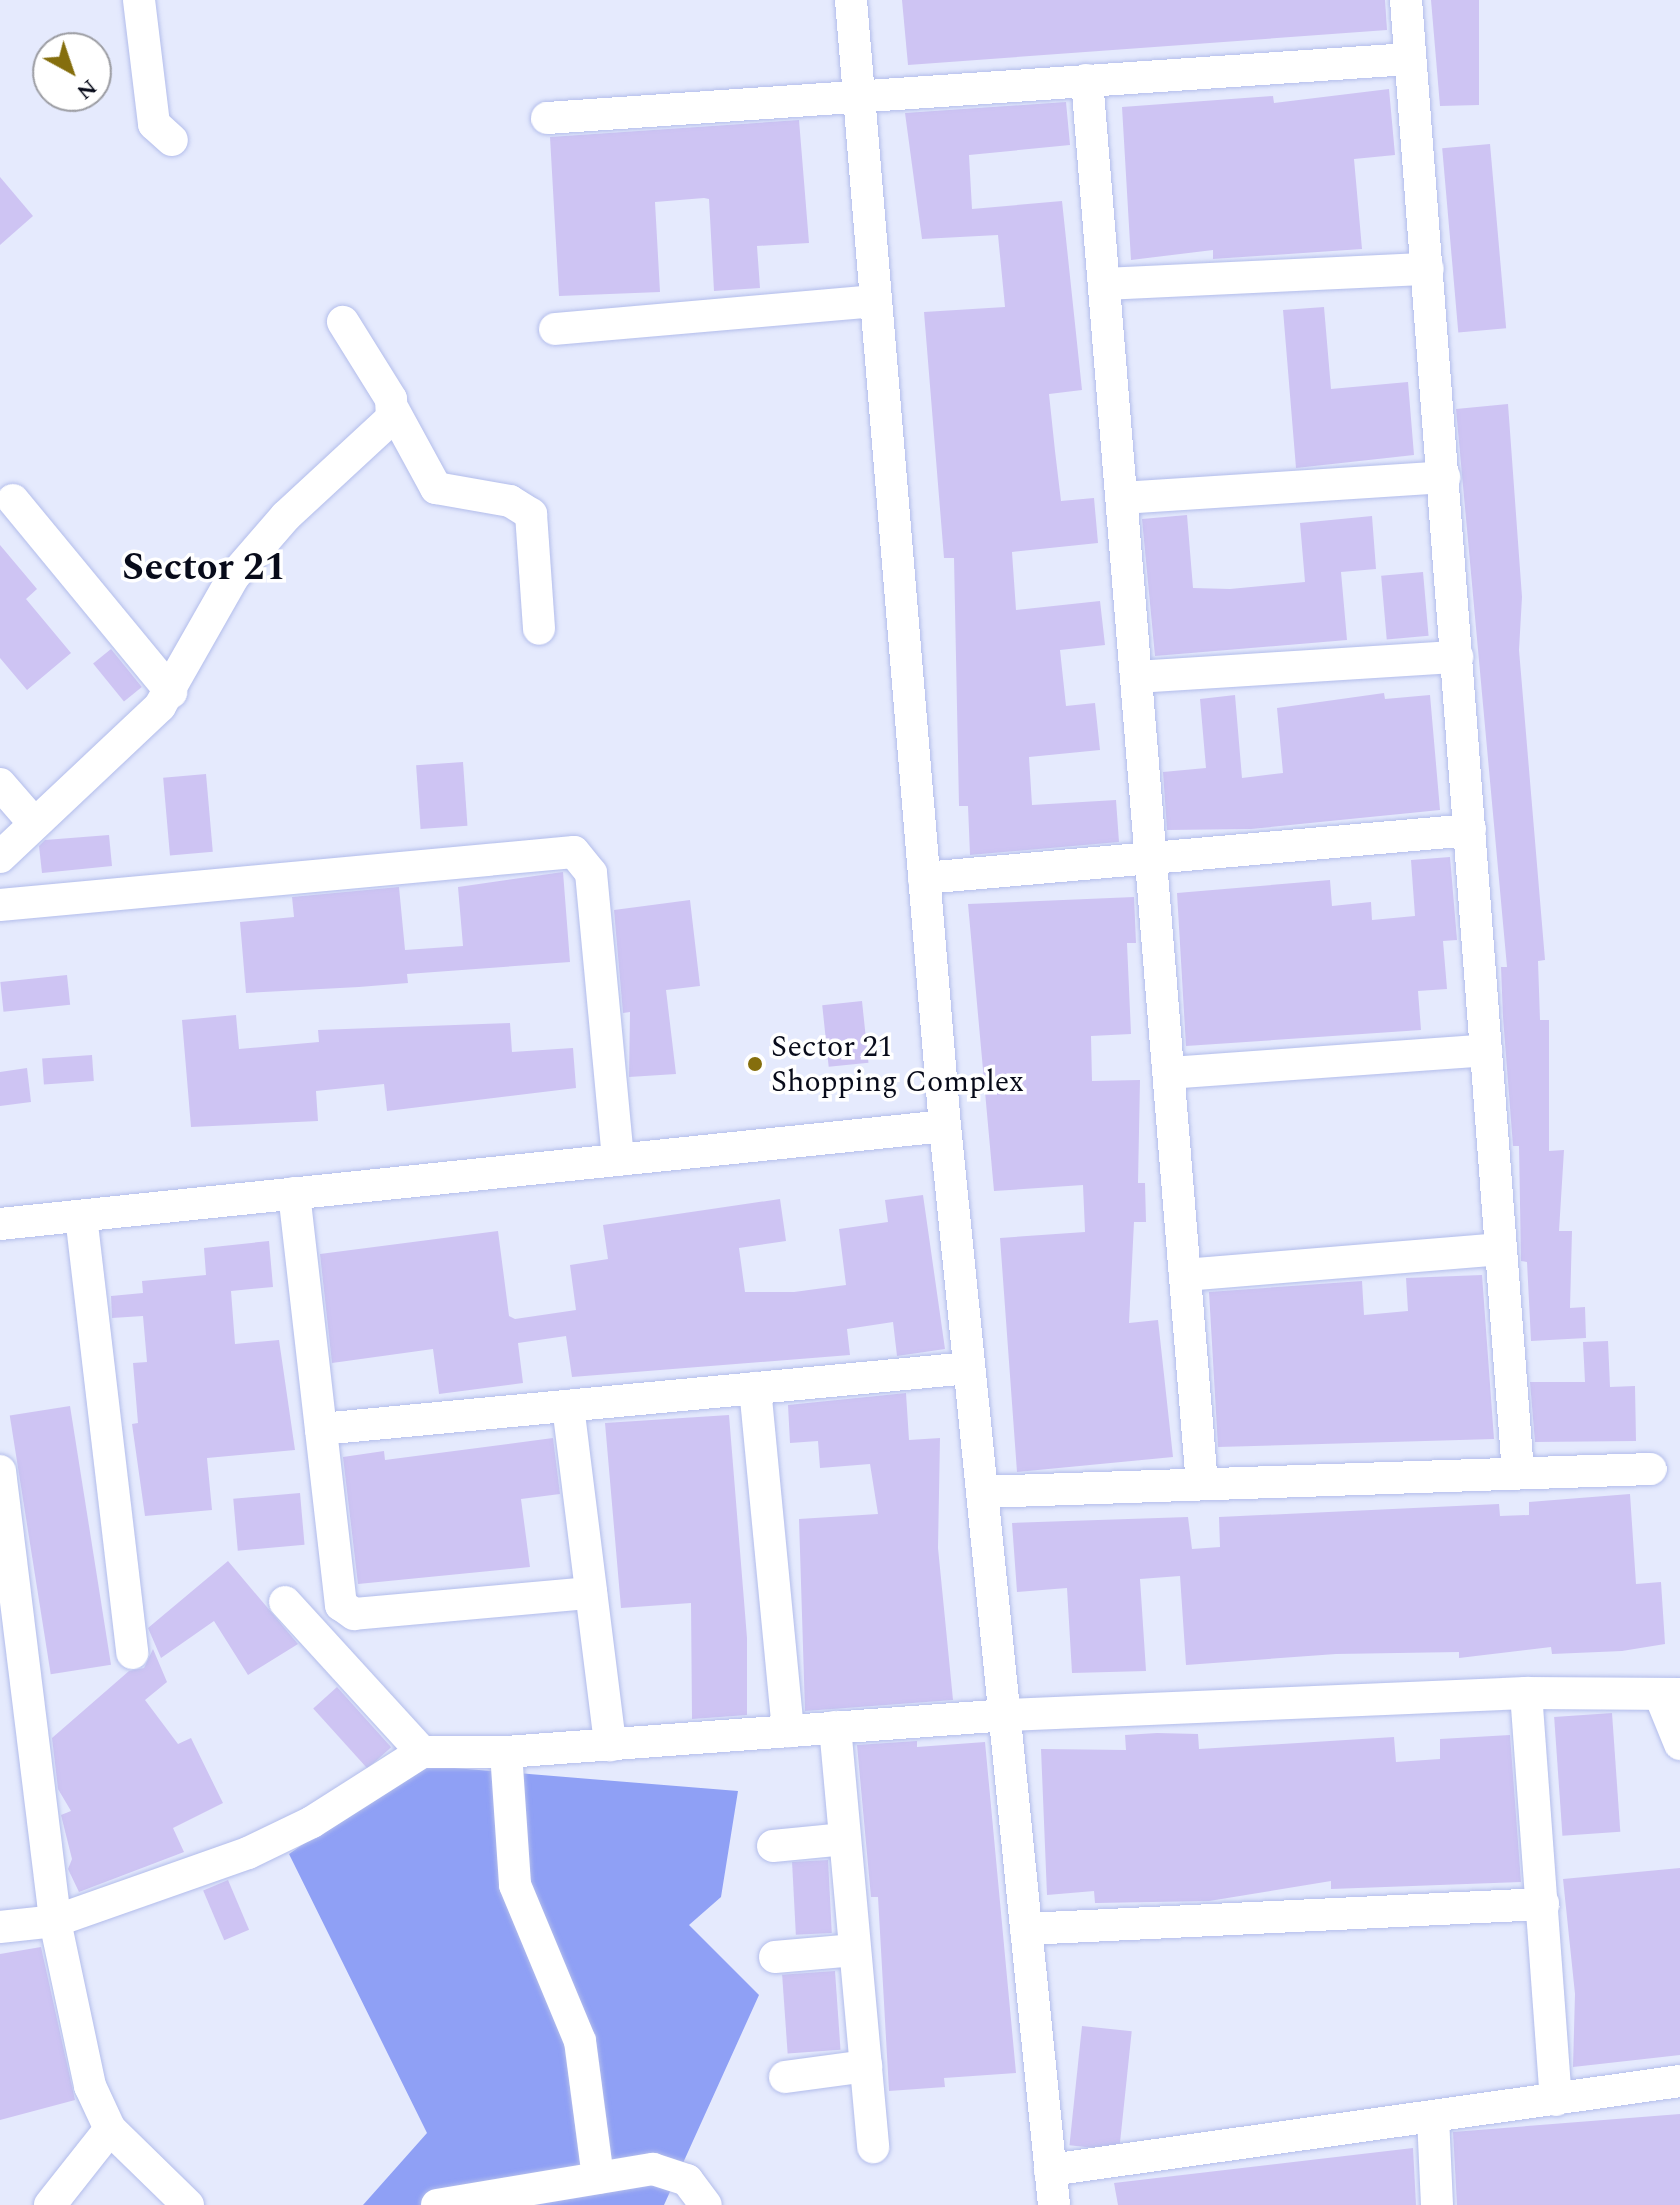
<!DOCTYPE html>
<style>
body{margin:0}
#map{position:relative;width:1680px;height:2205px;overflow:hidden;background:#e5eafd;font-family:Spectral,serif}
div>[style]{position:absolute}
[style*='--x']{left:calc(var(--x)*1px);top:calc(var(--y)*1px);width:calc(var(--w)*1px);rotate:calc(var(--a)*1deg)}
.water>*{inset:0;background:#8fa0f5}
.building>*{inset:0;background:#cec4f3;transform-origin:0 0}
.roads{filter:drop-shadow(0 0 2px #b3bdeb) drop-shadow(0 0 2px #b3bdeb)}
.minor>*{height:32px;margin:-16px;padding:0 16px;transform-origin:16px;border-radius:16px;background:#fff}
.dots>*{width:22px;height:22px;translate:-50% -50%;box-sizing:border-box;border:4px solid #fff;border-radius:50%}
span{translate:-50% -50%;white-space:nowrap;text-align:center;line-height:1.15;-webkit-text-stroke:7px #fff;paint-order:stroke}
.poi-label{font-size:30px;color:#080b1a}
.left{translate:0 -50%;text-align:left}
.district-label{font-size:38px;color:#080b1a;font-weight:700}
.north{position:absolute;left:32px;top:32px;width:80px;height:80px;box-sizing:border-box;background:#fff;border:2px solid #9c9da3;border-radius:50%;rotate:140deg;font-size:22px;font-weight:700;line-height:32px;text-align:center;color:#080b1a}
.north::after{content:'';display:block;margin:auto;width:28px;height:36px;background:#856e0d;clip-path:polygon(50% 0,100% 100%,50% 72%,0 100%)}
</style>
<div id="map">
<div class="water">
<div style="clip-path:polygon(417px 1765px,738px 1791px,721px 1897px,689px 1925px,759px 1995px,664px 2205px,363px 2205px,427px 2133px,289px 1854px)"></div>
</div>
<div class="building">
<div style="clip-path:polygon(902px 0,1385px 0,1387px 30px,908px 65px)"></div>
<div style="clip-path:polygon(1431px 0,1479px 0,1479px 105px,1440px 106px)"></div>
<div style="clip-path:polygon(1389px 89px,1395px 155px,1354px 159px,1362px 249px,1213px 259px,1213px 250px,1131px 260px,1122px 107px,1273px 96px,1274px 103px)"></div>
<div style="clip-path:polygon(1066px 102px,1070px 145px,969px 155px,972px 209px,1062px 201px,1082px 390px,1049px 394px,1055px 451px,1061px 501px,1094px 498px,1098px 543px,1012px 552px,1016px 610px,1100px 601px,1105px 645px,1060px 650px,1066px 706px,1095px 703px,1100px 750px,1029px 757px,1032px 805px,1116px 800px,1119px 842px,970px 855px,968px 806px,959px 806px,954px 558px,944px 558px,924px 312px,1005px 307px,998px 235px,922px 239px,905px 113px)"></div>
<div style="clip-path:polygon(799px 120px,809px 243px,757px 246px,760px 288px,714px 291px,709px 199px,704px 198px,655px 202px,660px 292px,559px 296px,550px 137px)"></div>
<div style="left:1490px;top:144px;width:185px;height:48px;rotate:85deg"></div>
<div style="clip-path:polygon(0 177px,33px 216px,0 245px)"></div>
<div style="clip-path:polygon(1324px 307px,1331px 389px,1408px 382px,1414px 455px,1296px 468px,1283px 310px)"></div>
<div style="clip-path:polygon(1508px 404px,1522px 597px,1519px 650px,1545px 960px,1538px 961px,1540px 1020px,1549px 1020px,1549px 1151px,1564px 1150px,1559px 1231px,1572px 1231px,1570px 1308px,1585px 1307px,1586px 1338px,1531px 1341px,1527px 1262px,1521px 1261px,1519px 1146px,1513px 1146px,1503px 1017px,1501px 967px,1507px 967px,1456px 409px)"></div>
<div style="clip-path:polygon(1187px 515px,1193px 588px,1230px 589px,1305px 582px,1300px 523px,1372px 516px,1376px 569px,1341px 572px,1347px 640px,1155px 656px,1142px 519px)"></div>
<div style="clip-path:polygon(0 545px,37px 589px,26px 599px,71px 653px,27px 690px,0 658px)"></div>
<div style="left:1423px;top:572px;width:64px;height:42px;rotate:85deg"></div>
<div style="left:111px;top:649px;width:49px;height:23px;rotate:51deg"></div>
<div style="clip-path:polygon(1384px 693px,1385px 699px,1430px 695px,1440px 810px,1251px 829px,1167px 830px,1163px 772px,1206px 768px,1200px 699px,1235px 695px,1242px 778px,1283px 773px,1277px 708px)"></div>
<div style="left:463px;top:762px;width:64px;height:47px;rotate:86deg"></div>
<div style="left:206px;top:774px;width:78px;height:43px;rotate:85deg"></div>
<div style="clip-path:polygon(109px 835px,112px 866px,42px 873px,39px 846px,45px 840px)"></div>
<div style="clip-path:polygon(1450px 857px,1457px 940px,1443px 941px,1447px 989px,1418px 991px,1421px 1030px,1186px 1046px,1177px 893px,1330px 880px,1332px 906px,1371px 902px,1372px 920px,1415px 916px,1411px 860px)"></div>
<div style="clip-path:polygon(563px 872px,570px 962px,407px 974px,408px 983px,359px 987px,246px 993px,240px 922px,294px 917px,292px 897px,399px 887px,405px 950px,463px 946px,458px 887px)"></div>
<div style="clip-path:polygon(1134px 897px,1136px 943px,1127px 943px,1131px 1034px,1091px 1036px,1092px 1081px,1140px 1080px,1138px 1183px,1145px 1183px,1146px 1222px,1134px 1222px,1129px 1323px,1158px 1320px,1173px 1457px,1017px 1472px,1000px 1238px,1085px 1232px,1083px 1185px,994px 1191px,968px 904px)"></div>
<div style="clip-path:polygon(690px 900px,700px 986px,666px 990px,676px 1074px,629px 1077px,630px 1012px,623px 1013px,614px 910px)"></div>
<div style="left:67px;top:975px;width:30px;height:67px;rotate:84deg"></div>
<div style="left:862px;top:1001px;width:62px;height:40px;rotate:84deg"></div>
<div style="clip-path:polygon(236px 1015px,239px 1049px,319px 1042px,318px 1030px,510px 1023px,512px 1052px,573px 1048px,576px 1088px,387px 1111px,384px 1084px,316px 1091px,318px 1121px,191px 1127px,182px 1020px)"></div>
<div style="left:92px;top:1055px;width:26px;height:50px;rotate:86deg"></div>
<div style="clip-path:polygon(27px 1068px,31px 1102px,0 1106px,0 1072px)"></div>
<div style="clip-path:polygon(923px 1195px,945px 1349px,897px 1356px,893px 1322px,847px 1329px,850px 1355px,572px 1377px,566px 1336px,518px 1343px,523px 1383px,439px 1394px,433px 1349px,332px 1363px,320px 1254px,498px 1231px,509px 1316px,515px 1319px,576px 1310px,570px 1265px,608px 1259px,603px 1225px,780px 1199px,786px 1241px,739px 1248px,745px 1292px,794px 1292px,846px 1285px,839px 1229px,888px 1222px,885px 1200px)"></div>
<div style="clip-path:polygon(269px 1241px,273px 1287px,231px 1291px,235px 1344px,279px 1340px,295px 1450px,207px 1458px,212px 1510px,145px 1516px,132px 1424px,138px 1423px,133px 1363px,147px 1362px,143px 1316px,112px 1318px,111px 1296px,143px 1293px,142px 1281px,206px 1275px,204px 1248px)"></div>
<div style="clip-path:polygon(1482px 1275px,1494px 1439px,1218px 1447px,1209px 1292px,1362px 1281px,1364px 1315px,1408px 1311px,1406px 1278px)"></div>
<div style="clip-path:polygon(1608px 1341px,1610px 1387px,1635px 1386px,1636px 1441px,1535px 1442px,1530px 1382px,1585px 1382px,1583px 1342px)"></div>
<div style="clip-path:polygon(906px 1393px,909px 1440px,940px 1438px,938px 1548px,953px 1700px,805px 1711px,799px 1519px,878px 1514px,870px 1464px,820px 1468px,818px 1441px,790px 1443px,788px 1405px)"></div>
<div style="left:70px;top:1406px;width:262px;height:61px;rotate:81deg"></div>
<div style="clip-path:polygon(729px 1415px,747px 1638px,747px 1715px,692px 1719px,691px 1603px,621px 1608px,605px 1423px)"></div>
<div style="clip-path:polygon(553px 1438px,560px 1494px,521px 1499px,530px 1567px,358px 1584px,343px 1457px,384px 1451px,385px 1460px)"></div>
<div style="left:300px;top:1493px;width:52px;height:67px;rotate:85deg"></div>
<div style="clip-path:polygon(1630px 1494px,1636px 1584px,1661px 1582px,1665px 1644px,1622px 1651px,1552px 1654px,1551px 1647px,1459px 1658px,1459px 1652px,1336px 1654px,1186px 1665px,1180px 1576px,1140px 1579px,1146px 1671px,1072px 1673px,1067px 1588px,1017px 1592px,1012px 1523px,1188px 1517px,1192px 1549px,1220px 1547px,1219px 1517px,1499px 1504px,1500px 1516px,1529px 1515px,1529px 1502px)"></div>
<div style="clip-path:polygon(228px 1561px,298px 1644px,248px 1675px,214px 1621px,161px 1658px,148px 1628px)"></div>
<div style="clip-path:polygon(153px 1649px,167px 1682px,145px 1700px,178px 1744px,191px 1738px,223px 1803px,173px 1828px,184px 1852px,79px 1892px,68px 1869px,72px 1859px,61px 1815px,71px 1811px,58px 1789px,52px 1738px,129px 1671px,144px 1668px)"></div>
<div style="left:337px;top:1687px;width:81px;height:32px;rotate:48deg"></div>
<div style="left:1612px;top:1713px;width:119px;height:58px;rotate:86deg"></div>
<div style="clip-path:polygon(1157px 1733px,1198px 1734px,1199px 1749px,1394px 1737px,1396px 1762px,1440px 1759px,1440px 1739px,1510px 1735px,1521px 1882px,1331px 1889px,1331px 1881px,1209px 1901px,1095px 1903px,1094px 1891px,1047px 1895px,1041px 1749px,1126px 1750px,1125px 1735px)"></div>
<div style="clip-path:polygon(917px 1741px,917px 1747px,985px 1742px,1016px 2073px,944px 2078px,945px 2087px,889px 2091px,878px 1897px,871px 1897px,857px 1745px)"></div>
<div style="left:828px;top:1860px;width:73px;height:36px;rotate:87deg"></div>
<div style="clip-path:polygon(1680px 1868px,1680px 2055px,1573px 2067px,1575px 1994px,1563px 1879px)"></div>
<div style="left:228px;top:1880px;width:54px;height:27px;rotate:67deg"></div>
<div style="clip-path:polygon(41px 1947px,75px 2100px,0 2120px,0 1954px)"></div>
<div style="left:835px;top:1971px;width:79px;height:53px;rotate:86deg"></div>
<div style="left:1082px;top:2026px;width:50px;height:120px;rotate:6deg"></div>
<div style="clip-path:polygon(1680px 2114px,1680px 2205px,1457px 2205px,1453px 2132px)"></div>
<div style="clip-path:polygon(1413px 2148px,1416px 2205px,1118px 2205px,1114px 2183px)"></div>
</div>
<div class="roads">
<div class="minor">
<div style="--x:139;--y:0;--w:125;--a:83.1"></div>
<div style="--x:154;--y:124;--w:24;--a:42"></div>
<div style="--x:851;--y:0;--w:1130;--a:85.23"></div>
<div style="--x:945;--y:1126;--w:1084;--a:84.23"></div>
<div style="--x:1406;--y:0;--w:1477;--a:85.65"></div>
<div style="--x:1087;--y:80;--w:1409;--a:85.32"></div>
<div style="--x:547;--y:118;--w:864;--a:-3.92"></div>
<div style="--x:1104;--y:284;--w:324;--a:-2.7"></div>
<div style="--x:555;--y:329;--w:320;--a:-5"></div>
<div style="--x:394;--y:411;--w:88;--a:61.4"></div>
<div style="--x:436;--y:488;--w:75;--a:10"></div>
<div style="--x:510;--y:501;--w:25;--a:32"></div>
<div style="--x:531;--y:514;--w:115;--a:86"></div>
<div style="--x:1122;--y:498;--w:323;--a:-3.7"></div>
<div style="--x:13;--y:500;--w:249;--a:50.5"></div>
<div style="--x:1136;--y:677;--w:322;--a:-3.6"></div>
<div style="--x:0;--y:784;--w:50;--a:49"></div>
<div style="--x:0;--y:857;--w:220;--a:-43.3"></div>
<div style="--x:160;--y:706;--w:150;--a:-60.4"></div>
<div style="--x:234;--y:576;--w:79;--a:-49.1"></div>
<div style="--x:286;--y:516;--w:144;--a:-42.8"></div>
<div style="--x:392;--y:418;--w:19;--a:-93"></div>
<div style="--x:391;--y:399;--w:91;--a:-121.9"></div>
<div style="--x:924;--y:878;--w:548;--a:-5.02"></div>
<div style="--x:0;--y:905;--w:576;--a:-5.28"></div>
<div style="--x:574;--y:852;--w:27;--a:51"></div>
<div style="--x:591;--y:873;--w:288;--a:84.6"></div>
<div style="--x:1169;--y:1073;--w:318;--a:-4.1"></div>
<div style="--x:294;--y:1193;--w:415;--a:83.5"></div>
<div style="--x:341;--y:1605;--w:16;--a:35"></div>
<div style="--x:354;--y:1614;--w:238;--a:-5.1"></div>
<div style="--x:81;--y:1216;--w:440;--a:83.3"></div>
<div style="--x:0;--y:1224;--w:950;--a:-5.92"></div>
<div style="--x:1185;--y:1275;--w:317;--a:-4.7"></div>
<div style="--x:755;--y:1388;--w:345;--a:84.5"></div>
<div style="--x:568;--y:1406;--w:342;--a:82.9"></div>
<div style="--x:321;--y:1429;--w:651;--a:-5.38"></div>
<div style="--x:0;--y:1471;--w:453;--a:83"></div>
<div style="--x:55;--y:1921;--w:169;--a:78"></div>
<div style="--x:90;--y:2086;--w:47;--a:65.1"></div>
<div style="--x:110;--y:2129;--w:109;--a:44.3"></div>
<div style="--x:982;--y:1492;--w:669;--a:-1.97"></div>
<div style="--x:285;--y:1602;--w:203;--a:47.6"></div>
<div style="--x:1526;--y:1693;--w:408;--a:85.8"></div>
<div style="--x:1660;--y:1695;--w:53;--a:67.8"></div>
<div style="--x:835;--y:1727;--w:422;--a:84.8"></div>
<div style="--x:506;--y:1752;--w:133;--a:86.1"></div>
<div style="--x:515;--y:1885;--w:169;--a:67.4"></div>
<div style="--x:580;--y:2041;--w:138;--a:82.5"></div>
<div style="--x:773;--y:1846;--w:72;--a:-5.6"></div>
<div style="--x:0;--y:1927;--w:55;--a:-6.2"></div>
<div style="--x:55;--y:1921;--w:205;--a:-19.4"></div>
<div style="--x:248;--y:1853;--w:71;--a:-25.8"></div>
<div style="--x:312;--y:1822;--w:130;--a:-32.5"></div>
<div style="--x:422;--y:1752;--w:84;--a:0"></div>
<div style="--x:506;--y:1752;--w:503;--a:-4.22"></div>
<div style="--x:1008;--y:1715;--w:518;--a:-2.43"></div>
<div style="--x:1526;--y:1693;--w:154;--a:0.4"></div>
<div style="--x:1026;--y:1929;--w:518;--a:-2.77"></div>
<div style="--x:775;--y:1957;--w:80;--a:-5"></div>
<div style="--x:785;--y:2077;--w:82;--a:-7.7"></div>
<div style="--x:1433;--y:2117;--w:88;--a:87.4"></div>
<div style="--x:1050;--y:2170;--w:636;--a:-8.04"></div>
<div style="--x:50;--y:2205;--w:97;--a:-51.7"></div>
<div style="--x:437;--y:2205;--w:219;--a:-9.5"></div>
<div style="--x:653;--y:2169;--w:36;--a:18"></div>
<div style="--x:687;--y:2180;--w:31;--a:53"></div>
</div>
</div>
<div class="dots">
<div style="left:755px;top:1064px;background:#856e0d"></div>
</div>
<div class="poi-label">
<span class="left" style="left:771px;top:1064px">Sector 21<br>Shopping Complex</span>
</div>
<div class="district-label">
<span style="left:204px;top:569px">Sector 21</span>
</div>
<div class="north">N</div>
</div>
